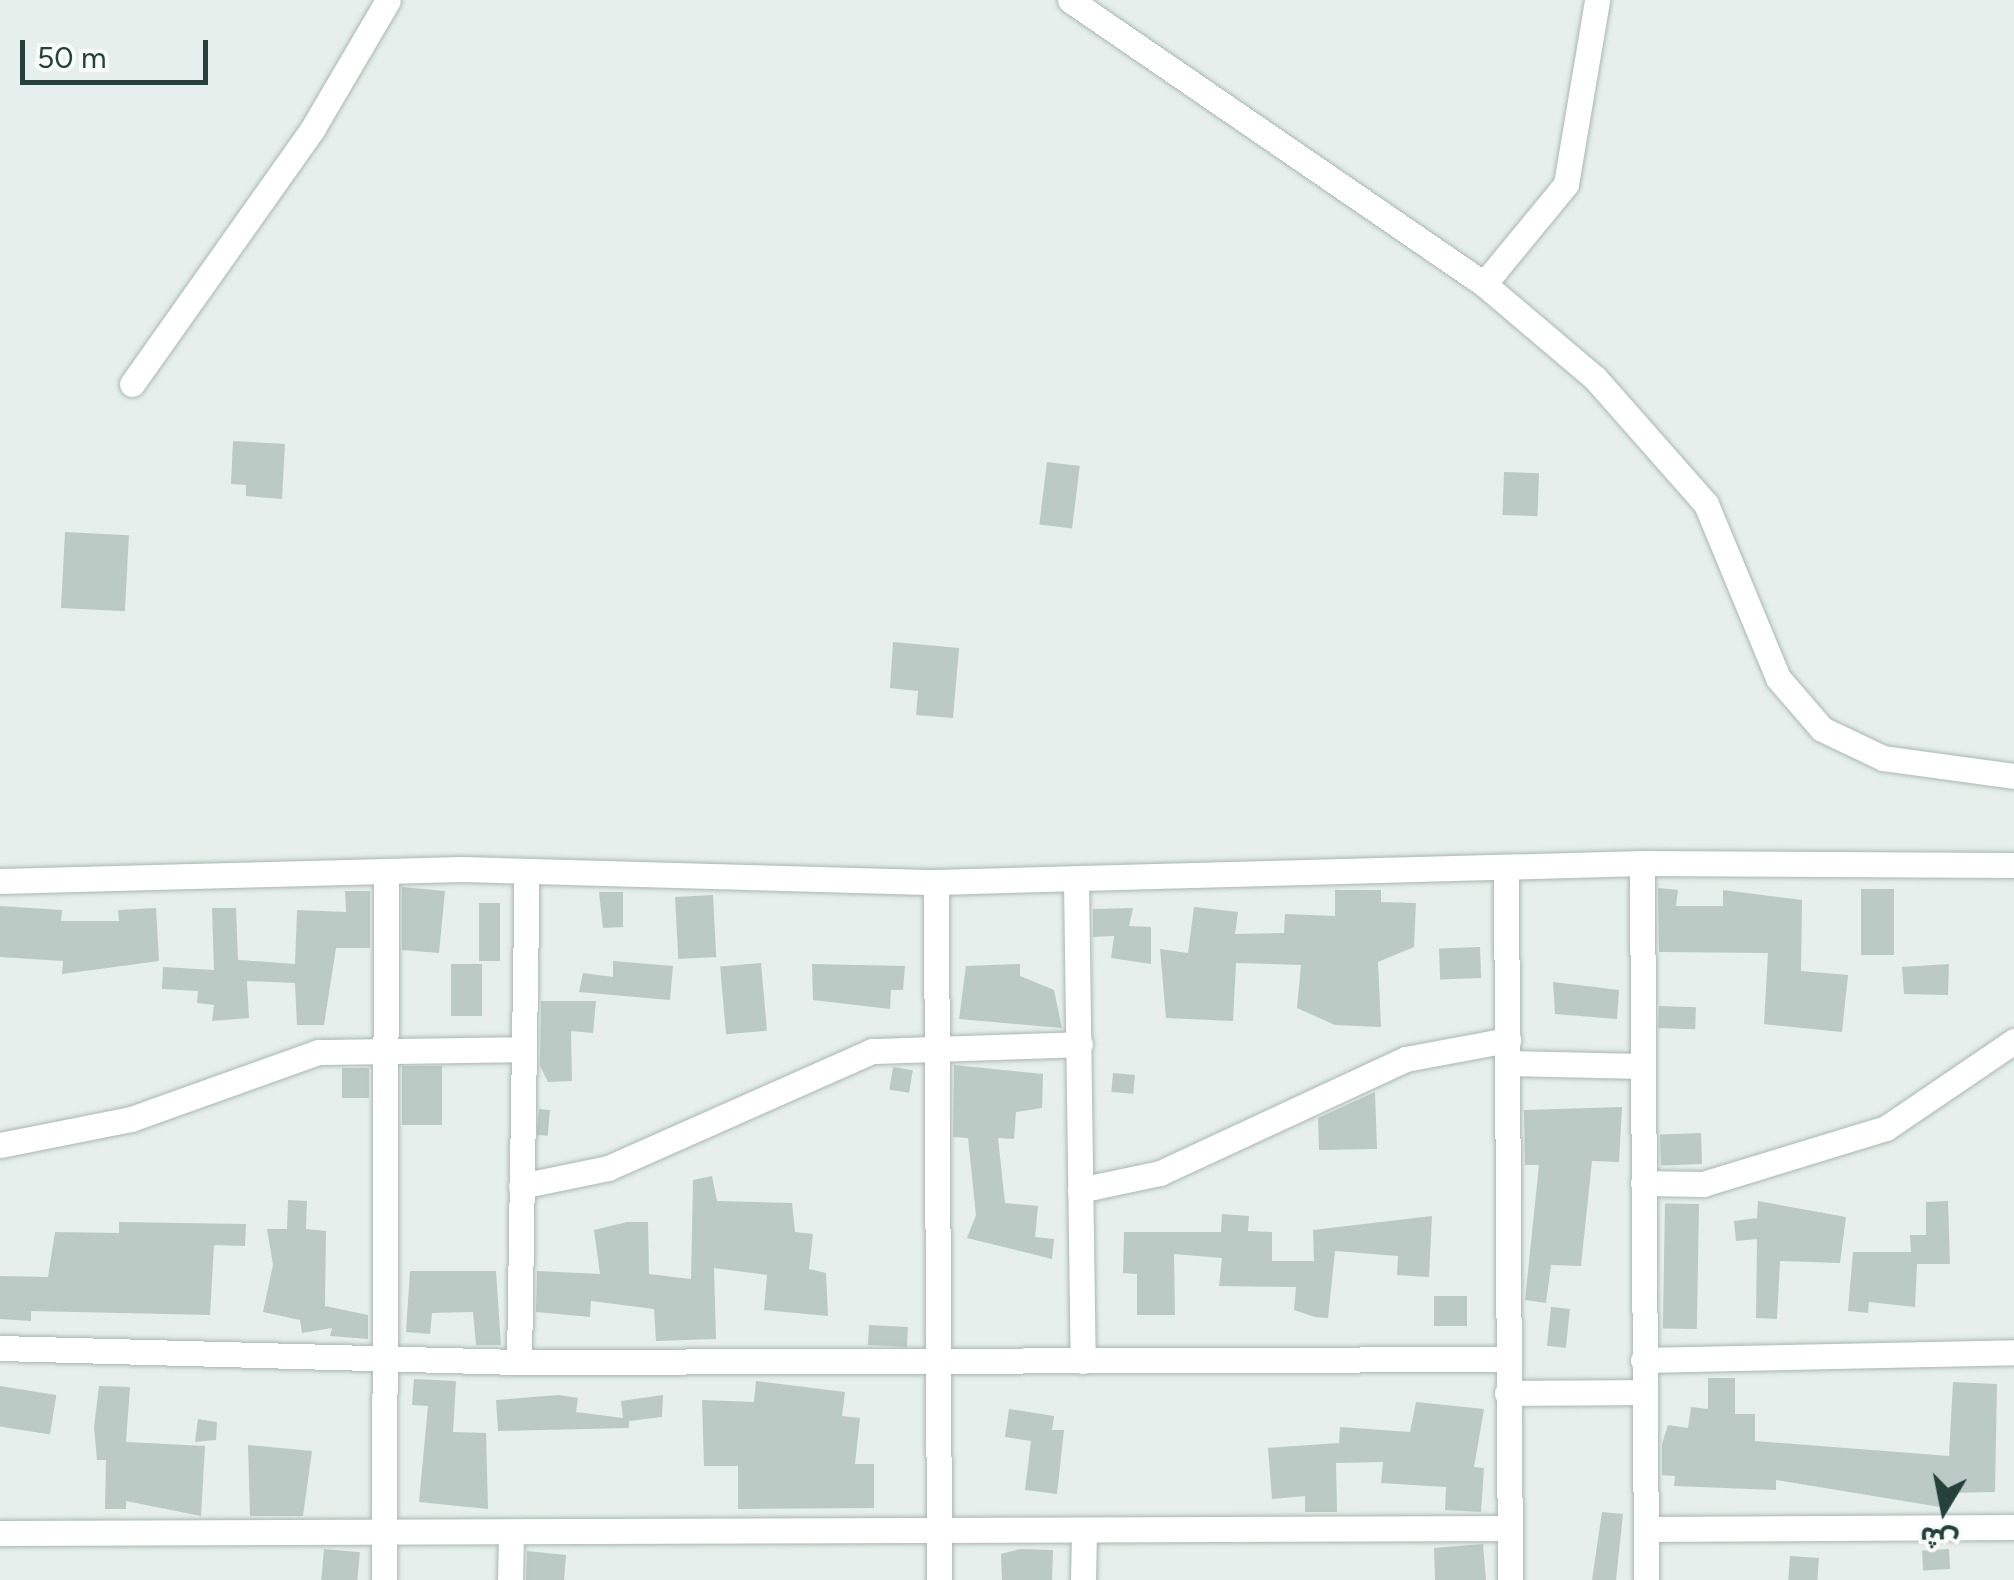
<!DOCTYPE html>
<meta charset="utf-8">
<style>
body{margin:0}
#map{position:relative;width:2014px;height:1580px;overflow:hidden;background:#e6efeb;font-family:Figtree,"Noto Sans Arabic",sans-serif}
div>[style]{position:absolute}
[style*='--x']{left:calc(var(--x)*1px);top:calc(var(--y)*1px);width:calc(var(--w)*1px);rotate:calc(var(--a)*1deg)}
.building>*{inset:0;background:#bbcac4;transform-origin:0 0}
.roads{filter:drop-shadow(0 0 2px #a8b8b2) drop-shadow(0 0 2px #a8b8b2)}
.minor>*{height:25px;margin:-12.5px;padding:0 12.5px;transform-origin:12.5px;border-radius:12.5px;background:#fff}
span{translate:-50% -50%;white-space:nowrap;text-align:center;line-height:1.15;-webkit-text-stroke:9px #f7fbf9;paint-order:stroke}
.north{position:absolute;left:1894px;top:1460px;width:100px;height:100px;-webkit-text-stroke:8px #f7fbf9;paint-order:stroke;rotate:190deg;font-size:28px;font-weight:700;line-height:40px;text-align:center;color:#24423a}
.north::after{content:'';display:block;margin:auto;width:35px;height:45px;background:#24423a;clip-path:polygon(50% 0,100% 100%,50% 72%,0 100%)}
.scale{position:absolute;left:20px;top:40px;width:188px;height:45px;box-sizing:border-box;border:5px solid #24423a;border-top:0;padding-left:12px;font-size:30px;line-height:35px;white-space:nowrap;color:#24423a;-webkit-text-stroke:8px #f7fbf9;paint-order:stroke}
</style>
<div id="map">
<div class="building">
<div style="clip-path:polygon(233px 441px,285px 444px,282px 499px,246px 496px,246px 485px,231px 484px)"></div>
<div style="left:1047px;top:462px;width:33px;height:63px;rotate:7deg"></div>
<div style="left:1504px;top:472px;width:35px;height:43px;rotate:2deg"></div>
<div style="left:65px;top:532px;width:64px;height:76px;rotate:3deg"></div>
<div style="clip-path:polygon(893px 642px,959px 648px,953px 718px,916px 715px,918px 691px,890px 688px)"></div>
<div style="clip-path:polygon(402px 887px,445px 891px,439px 953px,402px 950px)"></div>
<div style="clip-path:polygon(1658px 888px,1678px 890px,1676px 906px,1723px 906px,1723px 890px,1802px 900px,1801px 971px,1848px 975px,1842px 1032px,1764px 1024px,1768px 953px,1659px 952px)"></div>
<div style="left:1861px;top:889px;width:33px;height:66px"></div>
<div style="clip-path:polygon(1335px 890px,1381px 890px,1381px 902px,1416px 903px,1414px 947px,1378px 962px,1381px 1027px,1335px 1025px,1297px 1008px,1301px 965px,1236px 963px,1233px 1021px,1166px 1018px,1160px 949px,1188px 953px,1194px 907px,1238px 912px,1235px 934px,1284px 933px,1285px 914px,1335px 916px)"></div>
<div style="clip-path:polygon(345px 891px,370px 891px,370px 948px,336px 948px,324px 1025px,297px 1025px,295px 983px,247px 981px,249px 1018px,212px 1021px,214px 1005px,197px 1003px,198px 991px,162px 989px,163px 967px,214px 970px,212px 908px,236px 908px,238px 960px,295px 964px,297px 910px,346px 912px)"></div>
<div style="clip-path:polygon(599px 892px,623px 892px,623px 927px,603px 928px)"></div>
<div style="left:713px;top:895px;width:62px;height:38px;rotate:87deg"></div>
<div style="left:479px;top:903px;width:21px;height:58px"></div>
<div style="clip-path:polygon(0 906px,62px 910px,61px 921px,119px 921px,118px 910px,156px 908px,159px 961px,62px 974px,63px 961px,0 957px)"></div>
<div style="clip-path:polygon(1133px 908px,1129px 926px,1151px 927px,1151px 964px,1111px 958px,1114px 936px,1093px 937px,1093px 909px)"></div>
<div style="left:1480px;top:947px;width:31px;height:41px;rotate:88deg"></div>
<div style="clip-path:polygon(613px 961px,673px 966px,670px 1000px,579px 992px,583px 973px,613px 977px)"></div>
<div style="left:761px;top:963px;width:68px;height:41px;rotate:85deg"></div>
<div style="left:451px;top:964px;width:31px;height:52px"></div>
<div style="clip-path:polygon(812px 964px,905px 966px,903px 990px,891px 990px,890px 1009px,813px 1000px)"></div>
<div style="clip-path:polygon(1020px 964px,1020px 976px,1054px 990px,1062px 1028px,959px 1019px,966px 966px)"></div>
<div style="clip-path:polygon(1949px 964px,1948px 995px,1904px 994px,1902px 967px)"></div>
<div style="clip-path:polygon(1553px 982px,1619px 990px,1617px 1019px,1555px 1014px)"></div>
<div style="clip-path:polygon(541px 1001px,596px 1001px,593px 1033px,571px 1031px,572px 1081px,548px 1082px,540px 1066px)"></div>
<div style="left:1659px;top:1006px;width:37px;height:22px;rotate:2deg"></div>
<div style="clip-path:polygon(954px 1065px,1043px 1074px,1042px 1108px,1016px 1112px,1014px 1139px,998px 1138px,1005px 1203px,1038px 1206px,1035px 1237px,1054px 1239px,1052px 1259px,967px 1238px,976px 1215px,968px 1138px,953px 1137px)"></div>
<div style="left:442px;top:1066px;width:59px;height:40px;rotate:90deg"></div>
<div style="left:893px;top:1067px;width:20px;height:23px;rotate:9deg"></div>
<div style="left:342px;top:1068px;width:27px;height:30px"></div>
<div style="left:1113px;top:1073px;width:22px;height:19px;rotate:5deg"></div>
<div style="clip-path:polygon(1375px 1092px,1377px 1149px,1319px 1150px,1318px 1118px)"></div>
<div style="clip-path:polygon(1622px 1107px,1619px 1162px,1592px 1161px,1581px 1266px,1551px 1265px,1546px 1303px,1525px 1300px,1539px 1165px,1525px 1165px,1524px 1110px)"></div>
<div style="left:539px;top:1109px;width:11px;height:26px;rotate:5deg"></div>
<div style="left:1701px;top:1133px;width:31px;height:41px;rotate:88deg"></div>
<div style="clip-path:polygon(712px 1176px,717px 1201px,792px 1203px,795px 1232px,813px 1234px,809px 1269px,826px 1273px,828px 1316px,764px 1310px,767px 1275px,714px 1268px,716px 1339px,656px 1341px,654px 1309px,591px 1301px,590px 1317px,536px 1312px,537px 1271px,600px 1274px,594px 1230px,627px 1222px,648px 1222px,649px 1274px,691px 1279px,693px 1180px)"></div>
<div style="clip-path:polygon(288px 1200px,307px 1201px,306px 1229px,326px 1231px,325px 1306px,368px 1315px,368px 1339px,330px 1336px,332px 1328px,302px 1333px,300px 1320px,263px 1312px,273px 1265px,267px 1229px,287px 1229px)"></div>
<div style="clip-path:polygon(1758px 1201px,1846px 1217px,1840px 1263px,1780px 1261px,1777px 1319px,1756px 1318px,1757px 1239px,1736px 1241px,1734px 1221px,1757px 1218px)"></div>
<div style="clip-path:polygon(1948px 1201px,1950px 1264px,1917px 1264px,1915px 1307px,1869px 1302px,1868px 1313px,1848px 1311px,1853px 1252px,1911px 1252px,1910px 1235px,1926px 1235px,1926px 1202px)"></div>
<div style="left:1699px;top:1204px;width:125px;height:34px;rotate:91deg"></div>
<div style="clip-path:polygon(1222px 1214px,1249px 1216px,1248px 1231px,1272px 1232px,1272px 1261px,1314px 1261px,1313px 1230px,1432px 1216px,1429px 1277px,1397px 1275px,1398px 1256px,1335px 1251px,1328px 1318px,1315px 1317px,1294px 1310px,1296px 1287px,1219px 1286px,1222px 1258px,1174px 1254px,1175px 1315px,1137px 1315px,1137px 1274px,1123px 1273px,1124px 1232px,1221px 1232px)"></div>
<div style="clip-path:polygon(119px 1222px,246px 1224px,245px 1246px,214px 1245px,210px 1315px,31px 1311px,31px 1321px,0 1319px,0 1276px,48px 1277px,55px 1232px,119px 1233px)"></div>
<div style="clip-path:polygon(410px 1271px,496px 1271px,501px 1345px,476px 1345px,473px 1312px,432px 1313px,430px 1334px,406px 1332px)"></div>
<div style="left:1434px;top:1296px;width:33px;height:30px"></div>
<div style="left:1551px;top:1307px;width:19px;height:39px;rotate:6deg"></div>
<div style="left:869px;top:1325px;width:39px;height:20px;rotate:3deg"></div>
<div style="clip-path:polygon(1708px 1378px,1735px 1378px,1735px 1414px,1755px 1414px,1755px 1441px,1949px 1456px,1953px 1382px,1997px 1384px,1995px 1492px,1947px 1493px,1946px 1508px,1776px 1480px,1776px 1490px,1674px 1486px,1675px 1476px,1662px 1475px,1662px 1444px,1668px 1425px,1688px 1428px,1691px 1407px,1708px 1409px)"></div>
<div style="clip-path:polygon(414px 1379px,456px 1381px,453px 1432px,486px 1433px,488px 1509px,419px 1502px,428px 1406px,412px 1405px)"></div>
<div style="clip-path:polygon(756px 1381px,845px 1392px,842px 1416px,860px 1418px,855px 1464px,874px 1464px,874px 1508px,738px 1509px,738px 1466px,704px 1466px,702px 1400px,754px 1402px)"></div>
<div style="left:0;top:1386px;width:57px;height:40px;rotate:9deg"></div>
<div style="clip-path:polygon(99px 1386px,130px 1387px,126px 1442px,205px 1446px,201px 1516px,126px 1501px,126px 1509px,105px 1509px,106px 1460px,97px 1460px,94px 1427px)"></div>
<div style="clip-path:polygon(559px 1395px,578px 1398px,576px 1412px,623px 1418px,621px 1401px,663px 1395px,662px 1417px,629px 1421px,629px 1428px,498px 1431px,496px 1400px)"></div>
<div style="clip-path:polygon(1416px 1402px,1484px 1409px,1474px 1467px,1484px 1468px,1481px 1512px,1445px 1510px,1446px 1487px,1381px 1483px,1383px 1462px,1336px 1463px,1337px 1512px,1305px 1512px,1305px 1496px,1272px 1499px,1268px 1448px,1339px 1443px,1340px 1427px,1410px 1432px)"></div>
<div style="clip-path:polygon(1009px 1409px,1054px 1416px,1052px 1430px,1064px 1430px,1057px 1494px,1025px 1490px,1031px 1441px,1005px 1437px)"></div>
<div style="clip-path:polygon(198px 1419px,217px 1422px,216px 1440px,195px 1442px)"></div>
<div style="clip-path:polygon(248px 1445px,312px 1451px,303px 1516px,250px 1516px)"></div>
<div style="clip-path:polygon(1602px 1512px,1623px 1514px,1616px 1580px,1592px 1580px)"></div>
<div style="clip-path:polygon(1483px 1544px,1486px 1580px,1435px 1580px,1434px 1548px)"></div>
<div style="left:324px;top:1549px;width:36px;height:31px;rotate:5deg"></div>
<div style="clip-path:polygon(1020px 1549px,1053px 1550px,1052px 1580px,1002px 1580px,1001px 1554px)"></div>
<div style="left:1949px;top:1549px;width:20px;height:27px;rotate:87deg"></div>
<div style="clip-path:polygon(527px 1551px,566px 1555px,564px 1580px,526px 1580px)"></div>
<div style="left:1790px;top:1556px;width:29px;height:24px;rotate:4deg"></div>
</div>
<div class="roads">
<div class="minor">
<div style="--x:1070;--y:0;--w:502;--a:34.45"></div>
<div style="--x:1484;--y:284;--w:145;--a:40.3"></div>
<div style="--x:1595;--y:378;--w:168;--a:48.6"></div>
<div style="--x:1706;--y:504;--w:188;--a:67.5"></div>
<div style="--x:1778;--y:678;--w:67;--a:49.2"></div>
<div style="--x:1822;--y:729;--w:68;--a:25.4"></div>
<div style="--x:1883;--y:758;--w:132;--a:7.8"></div>
<div style="--x:1484;--y:284;--w:129;--a:-50.6"></div>
<div style="--x:1566;--y:184;--w:187;--a:-80.4"></div>
<div style="--x:132;--y:384;--w:314;--a:-54.7"></div>
<div style="--x:313;--y:128;--w:148;--a:-59.6"></div>
<div style="--x:1642;--y:863;--w:717;--a:89.68"></div>
<div style="--x:1506;--y:868;--w:712;--a:89.68"></div>
<div style="--x:1076;--y:880;--w:481;--a:89.2"></div>
<div style="--x:0;--y:881;--w:462;--a:-1.5"></div>
<div style="--x:462;--y:869;--w:474;--a:1.6"></div>
<div style="--x:936;--y:882;--w:706;--a:-1.54"></div>
<div style="--x:1642;--y:863;--w:372;--a:0.3"></div>
<div style="--x:936;--y:882;--w:698;--a:89.75"></div>
<div style="--x:1508;--y:1063;--w:134;--a:1.3"></div>
<div style="--x:0;--y:1145;--w:134;--a:-11.2"></div>
<div style="--x:131;--y:1119;--w:199;--a:-19.7"></div>
<div style="--x:318;--y:1052;--w:204;--a:-0.8"></div>
<div style="--x:1643;--y:1183;--w:60;--a:1"></div>
<div style="--x:1703;--y:1184;--w:191;--a:-17"></div>
<div style="--x:1886;--y:1128;--w:155;--a:-34.2"></div>
<div style="--x:521;--y:1186;--w:89;--a:-11.7"></div>
<div style="--x:608;--y:1168;--w:289;--a:-23.9"></div>
<div style="--x:872;--y:1051;--w:208;--a:-1.9"></div>
<div style="--x:1080;--y:1190;--w:82;--a:-12"></div>
<div style="--x:1160;--y:1173;--w:271;--a:-24.9"></div>
<div style="--x:1406;--y:1059;--w:104;--a:-10.6"></div>
<div style="--x:0;--y:1348;--w:519;--a:1.55"></div>
<div style="--x:519;--y:1362;--w:986;--a:-0.17"></div>
<div style="--x:1643;--y:1360;--w:371;--a:-1.2"></div>
<div style="--x:519;--y:1362;--w:490;--a:-89.1"></div>
<div style="--x:1507;--y:1393;--w:136;--a:-0.4"></div>
<div style="--x:1646;--y:1529;--w:368;--a:-0.3"></div>
<div style="--x:0;--y:1533;--w:1510;--a:-0.19"></div>
<div style="--x:384;--y:1580;--w:703;--a:-89.84"></div>
<div style="--x:510;--y:1580;--w:45;--a:-88.7"></div>
<div style="--x:1083;--y:1580;--w:48;--a:-88.8"></div>
</div>
</div>
<div class="north">ش</div>
<div class="scale">50 m</div>
</div>
